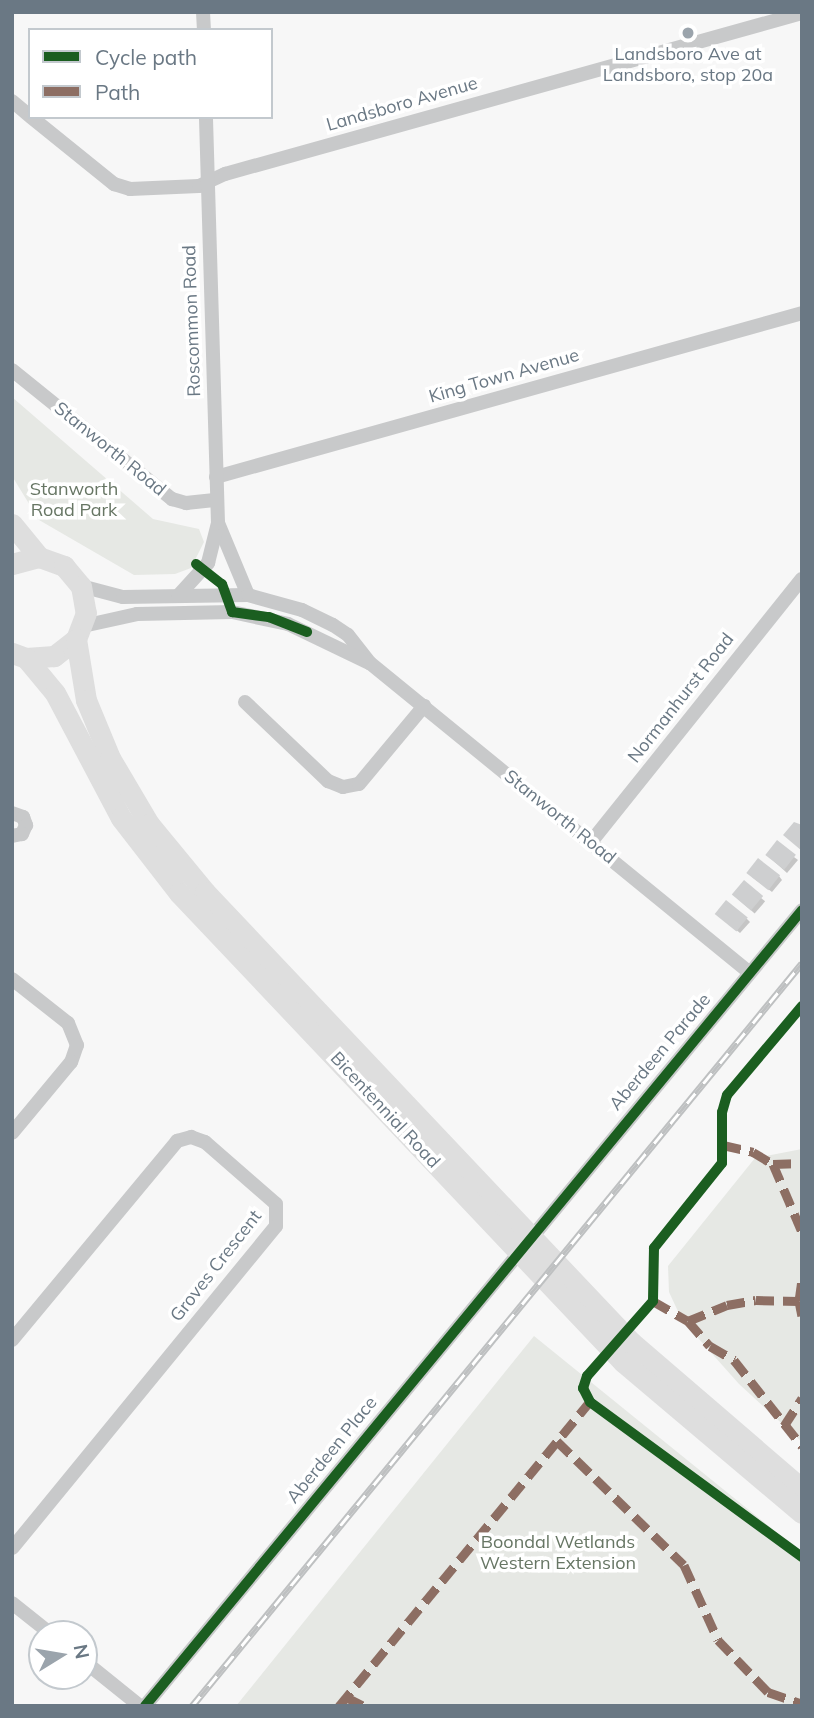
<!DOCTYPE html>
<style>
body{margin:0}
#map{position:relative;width:814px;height:1718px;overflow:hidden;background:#f7f7f7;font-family:Mulish,sans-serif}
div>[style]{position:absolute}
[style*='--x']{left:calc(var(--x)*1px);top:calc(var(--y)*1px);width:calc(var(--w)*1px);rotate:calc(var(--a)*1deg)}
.green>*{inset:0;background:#e6e8e4}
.shadow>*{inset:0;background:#0003;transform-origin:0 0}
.building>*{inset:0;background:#cecfd0;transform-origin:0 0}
.street>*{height:14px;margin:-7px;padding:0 7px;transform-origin:7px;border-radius:7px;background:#c8c9ca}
.secondary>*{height:21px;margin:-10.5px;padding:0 10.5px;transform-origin:10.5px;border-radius:10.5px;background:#dedede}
.rail>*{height:7px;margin-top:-3.5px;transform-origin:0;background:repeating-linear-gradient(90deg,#fff 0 13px,#bec0c1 0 26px);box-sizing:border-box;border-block:2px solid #bec0c1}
.quiet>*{height:9px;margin-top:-4.5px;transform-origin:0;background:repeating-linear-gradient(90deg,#8d6e63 0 18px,transparent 0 27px)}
.cycleway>*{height:10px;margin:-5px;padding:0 5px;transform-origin:5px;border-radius:5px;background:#1b5e20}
.dots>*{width:19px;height:19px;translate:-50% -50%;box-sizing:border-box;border:4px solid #fff;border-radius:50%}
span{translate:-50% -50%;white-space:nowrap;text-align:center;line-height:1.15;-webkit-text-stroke:7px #fff;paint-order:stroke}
.poi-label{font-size:18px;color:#6a7884}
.street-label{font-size:18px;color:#6a7884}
.park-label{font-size:18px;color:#677664}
.frame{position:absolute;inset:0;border:14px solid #6a7884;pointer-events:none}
.legend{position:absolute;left:28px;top:28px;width:245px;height:91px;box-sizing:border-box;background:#fff;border:2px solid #c3c9ce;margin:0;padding:9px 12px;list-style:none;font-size:21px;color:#6a7884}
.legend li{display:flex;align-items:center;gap:14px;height:35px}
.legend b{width:35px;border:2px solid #c3c9ce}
.north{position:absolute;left:28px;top:1620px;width:70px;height:70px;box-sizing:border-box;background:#fff;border:2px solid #c3c9ce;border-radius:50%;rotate:79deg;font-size:19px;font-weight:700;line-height:28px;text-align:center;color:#6a7884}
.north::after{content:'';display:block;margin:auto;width:24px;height:32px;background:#9ba4ac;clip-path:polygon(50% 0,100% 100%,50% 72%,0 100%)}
</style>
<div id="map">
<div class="green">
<div style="clip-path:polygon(12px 397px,153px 519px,199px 529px,204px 542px,191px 568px,175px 574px,134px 575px,39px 520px,12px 476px)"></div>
<div style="clip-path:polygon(802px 1149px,802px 1442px,739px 1384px,682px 1320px,669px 1292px,668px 1266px,755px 1158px)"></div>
<div style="clip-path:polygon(534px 1336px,802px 1553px,802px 1706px,236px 1706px)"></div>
</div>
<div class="shadow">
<div style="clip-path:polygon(767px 855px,794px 857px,798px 860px,787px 873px)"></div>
<div style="clip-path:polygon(779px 876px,782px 880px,772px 892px,752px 877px)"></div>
<div style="left:744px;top:883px;width:28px;height:16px;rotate:41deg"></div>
<div style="clip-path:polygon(720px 917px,747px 919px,750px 922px,740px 933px)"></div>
</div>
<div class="building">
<div style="clip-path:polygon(794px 822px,802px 825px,802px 851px,783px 835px)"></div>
<div style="left:777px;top:840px;width:24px;height:19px;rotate:38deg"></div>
<div style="left:758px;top:858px;width:28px;height:19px;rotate:38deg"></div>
<div style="left:744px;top:880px;width:25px;height:19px;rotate:40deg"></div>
<div style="left:726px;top:900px;width:28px;height:18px;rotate:39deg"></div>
</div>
<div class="street">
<div style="--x:203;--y:12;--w:18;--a:87"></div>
<div style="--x:12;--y:101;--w:23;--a:40"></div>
<div style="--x:31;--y:117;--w:107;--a:38.9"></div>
<div style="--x:114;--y:184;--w:17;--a:17"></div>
<div style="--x:130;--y:189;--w:69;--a:-2.5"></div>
<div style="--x:199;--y:186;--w:29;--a:-25"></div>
<div style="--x:225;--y:174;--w:599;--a:-15.59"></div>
<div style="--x:12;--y:370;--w:206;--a:38.9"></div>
<div style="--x:172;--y:499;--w:15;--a:16"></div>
<div style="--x:186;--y:503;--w:31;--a:-6"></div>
<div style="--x:216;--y:477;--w:609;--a:-15.63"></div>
<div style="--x:218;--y:523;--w:78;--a:67.4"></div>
<div style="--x:81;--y:586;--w:43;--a:14.7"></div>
<div style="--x:123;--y:597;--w:125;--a:-0.9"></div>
<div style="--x:248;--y:595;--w:56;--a:15.5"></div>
<div style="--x:302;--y:610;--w:34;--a:26"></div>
<div style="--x:333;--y:625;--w:18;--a:34"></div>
<div style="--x:348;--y:635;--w:36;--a:52"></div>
<div style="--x:370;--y:663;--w:489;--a:39.2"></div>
<div style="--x:178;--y:596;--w:45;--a:-47.7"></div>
<div style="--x:208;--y:563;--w:41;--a:-76"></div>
<div style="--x:218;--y:523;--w:406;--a:-91.7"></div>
<div style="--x:83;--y:626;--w:55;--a:-12.5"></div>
<div style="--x:137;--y:614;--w:95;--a:-1.2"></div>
<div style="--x:232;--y:612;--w:57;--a:12.1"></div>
<div style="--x:288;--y:624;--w:90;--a:25.7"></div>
<div style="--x:245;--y:702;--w:115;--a:43.6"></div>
<div style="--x:328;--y:781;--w:16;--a:22"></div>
<div style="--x:343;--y:787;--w:16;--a:-11"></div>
<div style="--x:359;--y:784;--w:102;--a:-50.2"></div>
<div style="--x:12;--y:813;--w:12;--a:20"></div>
<div style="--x:23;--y:817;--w:9;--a:69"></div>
<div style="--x:26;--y:825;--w:10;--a:114"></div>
<div style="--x:22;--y:834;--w:10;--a:169"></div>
<div style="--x:591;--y:842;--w:337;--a:-51.3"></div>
<div style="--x:12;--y:979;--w:71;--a:38.2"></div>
<div style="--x:68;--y:1023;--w:24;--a:68"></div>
<div style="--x:77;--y:1045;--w:18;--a:109"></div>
<div style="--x:71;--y:1062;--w:92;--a:129.7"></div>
<div style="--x:12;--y:1340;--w:259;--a:-50.3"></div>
<div style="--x:177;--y:1141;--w:15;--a:-16"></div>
<div style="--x:191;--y:1137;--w:15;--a:20"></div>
<div style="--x:205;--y:1142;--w:94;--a:41.1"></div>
<div style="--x:276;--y:1204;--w:22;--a:90"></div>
<div style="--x:276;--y:1226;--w:416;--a:129.3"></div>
<div style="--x:12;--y:1603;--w:50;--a:38.5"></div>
<div style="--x:84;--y:1661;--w:72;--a:38.8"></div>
<div style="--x:145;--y:1706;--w:1032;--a:-50.46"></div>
</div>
<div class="secondary">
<div style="--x:12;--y:524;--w:43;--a:50.7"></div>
<div style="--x:12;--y:564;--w:28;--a:-15"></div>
<div style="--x:39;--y:557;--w:27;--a:20"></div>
<div style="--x:64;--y:566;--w:26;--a:50"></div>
<div style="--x:81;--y:586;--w:27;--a:80"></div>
<div style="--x:86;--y:613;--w:28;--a:111"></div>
<div style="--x:76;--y:639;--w:28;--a:142"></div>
<div style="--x:54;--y:656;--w:28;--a:176"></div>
<div style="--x:26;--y:658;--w:15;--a:-160"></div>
<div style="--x:76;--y:639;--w:62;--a:80.7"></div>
<div style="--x:86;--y:700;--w:63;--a:67.5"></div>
<div style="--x:110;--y:758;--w:77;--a:59.4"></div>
<div style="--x:149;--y:824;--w:88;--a:50.5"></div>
<div style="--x:205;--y:892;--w:620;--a:46.57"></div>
<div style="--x:631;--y:1342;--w:225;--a:40.7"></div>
<div style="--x:26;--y:658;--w:45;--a:50.4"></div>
<div style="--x:55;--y:693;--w:141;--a:62.2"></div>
<div style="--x:121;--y:818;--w:95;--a:52.3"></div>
<div style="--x:179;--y:893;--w:646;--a:46.57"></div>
<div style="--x:623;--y:1362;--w:234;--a:40.2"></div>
</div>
<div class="rail">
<div style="--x:192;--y:1706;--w:961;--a:-50.61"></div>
</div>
<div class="quiet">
<div style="--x:723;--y:1145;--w:31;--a:13"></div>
<div style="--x:753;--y:1152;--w:23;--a:31"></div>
<div style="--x:773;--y:1164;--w:74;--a:66.9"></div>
<div style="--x:773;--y:1164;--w:29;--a:-2"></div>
<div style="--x:653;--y:1301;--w:40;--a:29.7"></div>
<div style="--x:688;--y:1321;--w:33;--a:49"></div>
<div style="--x:710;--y:1346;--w:28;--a:30"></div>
<div style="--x:734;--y:1360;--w:110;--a:51.7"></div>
<div style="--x:799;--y:1301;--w:15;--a:79"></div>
<div style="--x:688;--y:1321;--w:42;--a:-22.3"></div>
<div style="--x:727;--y:1305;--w:29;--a:-10"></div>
<div style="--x:756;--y:1300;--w:43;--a:1.3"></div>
<div style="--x:799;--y:1301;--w:22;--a:-82"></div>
<div style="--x:784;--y:1426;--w:33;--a:-57"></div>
<div style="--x:557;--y:1441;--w:177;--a:44.3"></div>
<div style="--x:684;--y:1565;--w:82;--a:65.6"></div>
<div style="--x:718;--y:1640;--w:72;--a:46.1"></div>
<div style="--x:768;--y:1692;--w:36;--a:19"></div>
<div style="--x:346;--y:1697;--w:20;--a:27"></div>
<div style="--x:339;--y:1706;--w:394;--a:-50.5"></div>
</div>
<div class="cycleway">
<div style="--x:196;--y:564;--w:33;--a:38"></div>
<div style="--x:222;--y:584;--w:30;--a:70"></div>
<div style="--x:232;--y:612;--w:37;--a:8"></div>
<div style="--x:269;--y:617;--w:41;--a:21.5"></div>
<div style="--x:802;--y:1006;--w:116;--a:130.1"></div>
<div style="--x:727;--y:1095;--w:18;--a:106"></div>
<div style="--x:722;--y:1112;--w:51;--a:90"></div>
<div style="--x:722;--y:1163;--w:109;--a:128.7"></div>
<div style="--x:654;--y:1248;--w:53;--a:91.1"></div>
<div style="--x:653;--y:1301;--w:100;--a:131.3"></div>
<div style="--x:587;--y:1376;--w:13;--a:108"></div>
<div style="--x:583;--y:1388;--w:16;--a:63"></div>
<div style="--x:590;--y:1402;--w:263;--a:36.2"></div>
<div style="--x:145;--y:1706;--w:1032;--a:-50.46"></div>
</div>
<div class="dots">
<div style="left:688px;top:33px;background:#9ba4ac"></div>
</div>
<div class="poi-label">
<span style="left:688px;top:65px">Landsboro Ave at<br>Landsboro, stop 20a</span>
</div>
<div class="street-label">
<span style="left:402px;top:104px;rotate:-16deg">Landsboro Avenue</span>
<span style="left:192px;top:321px;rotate:-92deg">Roscommon Road</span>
<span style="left:504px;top:376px;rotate:-16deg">King Town Avenue</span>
<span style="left:110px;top:449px;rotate:39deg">Stanworth Road</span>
<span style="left:681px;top:698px;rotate:-52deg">Normanhurst Road</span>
<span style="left:560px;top:817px;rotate:39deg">Stanworth Road</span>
<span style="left:660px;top:1052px;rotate:-50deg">Aberdeen Parade</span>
<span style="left:385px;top:1110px;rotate:47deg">Bicentennial Road</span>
<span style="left:216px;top:1266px;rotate:-52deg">Groves Crescent</span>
<span style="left:332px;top:1450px;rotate:-51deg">Aberdeen Place</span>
</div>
<div class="park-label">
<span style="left:74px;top:500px">Stanworth<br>Road Park</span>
<span style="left:558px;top:1553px">Boondal Wetlands<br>Western Extension</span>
</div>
<div class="frame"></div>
<ul class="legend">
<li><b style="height:9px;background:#1b5e20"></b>Cycle path</li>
<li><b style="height:9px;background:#8d6e63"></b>Path</li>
</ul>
<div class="north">N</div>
</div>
